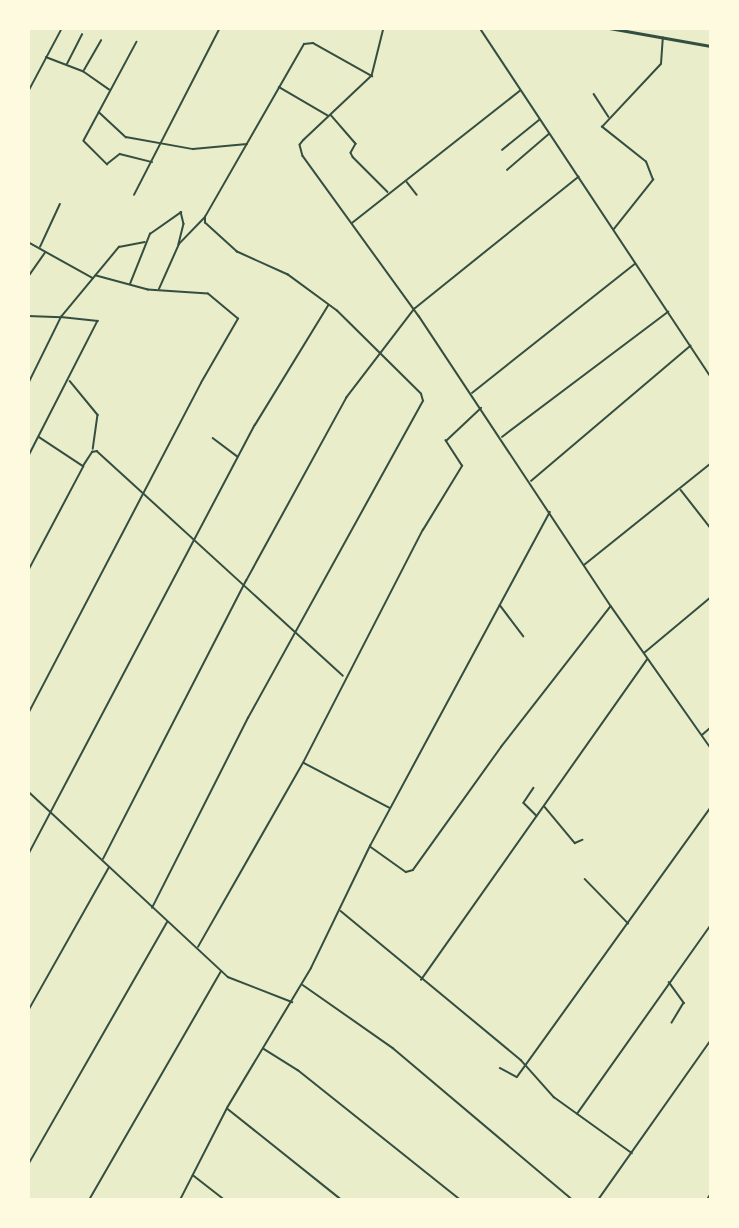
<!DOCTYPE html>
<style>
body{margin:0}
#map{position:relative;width:739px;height:1228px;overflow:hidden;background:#e9edc9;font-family:"Roboto Serif",serif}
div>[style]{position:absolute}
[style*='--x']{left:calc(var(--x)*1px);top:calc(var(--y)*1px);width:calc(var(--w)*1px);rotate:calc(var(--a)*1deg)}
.minor>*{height:1.5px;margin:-0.75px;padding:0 0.75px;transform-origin:0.75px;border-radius:0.75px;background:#344e41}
.trunk>*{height:3px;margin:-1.5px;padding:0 1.5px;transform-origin:1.5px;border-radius:1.5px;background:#344e41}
span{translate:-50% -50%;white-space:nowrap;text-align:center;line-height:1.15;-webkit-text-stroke:6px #fefae0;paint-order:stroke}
.frame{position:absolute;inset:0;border:30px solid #fefae0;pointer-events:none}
</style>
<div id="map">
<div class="minor">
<div style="--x:384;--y:28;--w:49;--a:104"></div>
<div style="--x:372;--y:76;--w:93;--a:136.7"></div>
<div style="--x:304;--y:140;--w:6;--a:129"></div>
<div style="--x:300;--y:145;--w:11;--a:75"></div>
<div style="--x:303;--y:156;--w:198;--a:54.1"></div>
<div style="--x:419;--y:316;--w:348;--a:56.5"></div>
<div style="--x:611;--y:606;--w:172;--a:54.9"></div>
<div style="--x:480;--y:28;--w:417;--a:56.5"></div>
<div style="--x:137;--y:42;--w:112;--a:118.2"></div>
<div style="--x:84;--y:141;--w:33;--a:45"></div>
<div style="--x:107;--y:164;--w:16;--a:-38"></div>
<div style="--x:120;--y:154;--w:33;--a:14"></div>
<div style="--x:46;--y:57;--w:40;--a:21"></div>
<div style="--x:83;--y:71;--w:32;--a:35"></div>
<div style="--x:67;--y:64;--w:33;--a:-63"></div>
<div style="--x:84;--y:70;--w:34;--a:-60"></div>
<div style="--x:279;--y:87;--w:56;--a:30.3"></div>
<div style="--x:28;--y:92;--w:72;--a:-62"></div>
<div style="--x:594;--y:94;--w:27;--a:57"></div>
<div style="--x:99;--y:112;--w:37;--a:43"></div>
<div style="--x:126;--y:137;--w:68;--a:10.2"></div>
<div style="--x:193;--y:149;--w:54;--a:-5.3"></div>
<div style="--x:331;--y:115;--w:38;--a:49"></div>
<div style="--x:356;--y:144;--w:10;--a:119"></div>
<div style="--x:351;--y:153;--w:4;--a:63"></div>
<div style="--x:353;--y:157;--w:49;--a:45"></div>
<div style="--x:502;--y:150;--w:48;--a:-39"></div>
<div style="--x:507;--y:170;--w:55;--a:-40.6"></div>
<div style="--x:407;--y:182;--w:16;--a:52"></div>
<div style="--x:134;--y:195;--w:188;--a:-62.8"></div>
<div style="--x:352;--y:223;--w:214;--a:-38.2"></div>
<div style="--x:614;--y:229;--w:63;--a:-51.5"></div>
<div style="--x:653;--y:180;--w:19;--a:-111"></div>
<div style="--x:646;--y:162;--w:56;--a:-141.5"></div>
<div style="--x:602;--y:127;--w:86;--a:-46.9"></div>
<div style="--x:661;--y:64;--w:26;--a:-86"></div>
<div style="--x:28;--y:242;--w:74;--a:29"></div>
<div style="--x:40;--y:247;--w:47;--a:-65.1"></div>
<div style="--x:28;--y:277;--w:29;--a:-55"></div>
<div style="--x:130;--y:284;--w:54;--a:-68.2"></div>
<div style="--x:150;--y:234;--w:38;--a:-35"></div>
<div style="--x:181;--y:212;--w:12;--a:76"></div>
<div style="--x:184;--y:224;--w:21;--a:104"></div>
<div style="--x:159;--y:289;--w:49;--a:-66"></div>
<div style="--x:179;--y:244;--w:37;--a:-46"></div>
<div style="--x:28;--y:316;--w:33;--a:2"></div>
<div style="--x:61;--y:317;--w:91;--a:-50.4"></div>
<div style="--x:119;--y:247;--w:26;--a:-11"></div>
<div style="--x:70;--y:381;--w:44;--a:50.5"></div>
<div style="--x:98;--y:415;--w:34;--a:98"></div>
<div style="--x:28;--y:384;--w:75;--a:-63.8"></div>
<div style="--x:61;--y:317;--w:37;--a:6"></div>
<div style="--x:98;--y:321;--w:154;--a:117.1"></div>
<div style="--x:472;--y:393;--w:208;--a:-38.4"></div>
<div style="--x:39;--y:437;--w:53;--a:33.4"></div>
<div style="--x:83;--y:466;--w:17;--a:-57"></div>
<div style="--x:92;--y:452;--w:5;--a:-11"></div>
<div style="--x:97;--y:451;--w:333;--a:42.4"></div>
<div style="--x:502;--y:437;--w:208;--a:-37"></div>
<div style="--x:213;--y:438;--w:31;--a:37"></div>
<div style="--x:531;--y:481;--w:209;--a:-40.3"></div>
<div style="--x:681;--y:490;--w:47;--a:51.9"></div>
<div style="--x:584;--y:565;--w:161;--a:-38.7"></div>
<div style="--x:28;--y:571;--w:118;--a:-62.1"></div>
<div style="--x:500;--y:605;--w:39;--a:53"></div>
<div style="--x:644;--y:653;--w:86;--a:-39.8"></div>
<div style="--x:28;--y:714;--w:373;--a:-62.4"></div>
<div style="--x:201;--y:383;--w:74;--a:-60"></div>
<div style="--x:238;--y:319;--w:39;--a:-140"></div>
<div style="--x:208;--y:294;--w:60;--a:-176.2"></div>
<div style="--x:148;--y:290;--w:54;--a:-164.9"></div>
<div style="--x:702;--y:735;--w:11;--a:-41"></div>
<div style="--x:304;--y:763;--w:97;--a:27.6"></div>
<div style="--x:534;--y:788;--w:18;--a:124"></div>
<div style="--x:524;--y:803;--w:18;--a:45"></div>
<div style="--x:28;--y:791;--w:273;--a:42.9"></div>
<div style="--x:228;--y:977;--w:69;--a:21.3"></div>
<div style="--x:545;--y:807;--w:47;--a:50.2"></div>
<div style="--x:575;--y:843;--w:8;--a:-23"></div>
<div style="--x:371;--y:847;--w:43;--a:35.5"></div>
<div style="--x:406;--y:872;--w:7;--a:-16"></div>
<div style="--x:413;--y:870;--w:151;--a:-54.4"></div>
<div style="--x:501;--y:747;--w:177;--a:-52.1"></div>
<div style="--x:28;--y:855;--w:486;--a:-62.2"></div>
<div style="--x:255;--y:425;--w:140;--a:-58.5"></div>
<div style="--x:103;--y:859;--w:313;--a:-62.8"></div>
<div style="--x:246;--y:581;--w:209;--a:-61.3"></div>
<div style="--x:346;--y:398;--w:112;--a:-52.6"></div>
<div style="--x:414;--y:309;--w:211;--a:-38.8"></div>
<div style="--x:585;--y:879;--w:62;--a:45.7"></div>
<div style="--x:152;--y:908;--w:213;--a:-63.2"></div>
<div style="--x:248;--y:718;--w:362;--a:-61.1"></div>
<div style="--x:423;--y:401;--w:7;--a:-106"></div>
<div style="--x:421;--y:394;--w:118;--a:-135.3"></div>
<div style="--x:337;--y:311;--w:61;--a:-143.7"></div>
<div style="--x:288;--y:275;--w:56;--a:-155.7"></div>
<div style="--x:237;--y:252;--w:43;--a:-137.8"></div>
<div style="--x:205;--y:223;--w:6;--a:-90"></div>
<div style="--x:205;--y:217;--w:199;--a:-60.2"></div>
<div style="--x:304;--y:44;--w:9;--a:-6"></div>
<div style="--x:313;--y:43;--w:68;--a:29.2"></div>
<div style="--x:341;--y:911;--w:234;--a:39.6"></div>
<div style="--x:521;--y:1060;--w:50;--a:48.3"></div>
<div style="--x:554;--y:1097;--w:96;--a:35.7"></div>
<div style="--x:198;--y:947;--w:212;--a:-60.3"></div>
<div style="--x:303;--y:763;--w:262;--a:-62.8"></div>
<div style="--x:423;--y:530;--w:75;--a:-58.6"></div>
<div style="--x:462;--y:466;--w:30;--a:-123"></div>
<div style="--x:446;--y:441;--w:48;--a:-43.3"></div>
<div style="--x:421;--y:980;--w:392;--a:-54.8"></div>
<div style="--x:669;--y:982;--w:26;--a:54"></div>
<div style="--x:684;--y:1003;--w:23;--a:121"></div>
<div style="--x:303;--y:985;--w:110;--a:35"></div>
<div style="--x:393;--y:1048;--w:236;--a:40.2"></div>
<div style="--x:28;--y:1011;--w:165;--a:-60.6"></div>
<div style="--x:264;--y:1049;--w:40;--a:32"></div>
<div style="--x:298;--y:1070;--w:208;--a:38.6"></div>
<div style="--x:500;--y:1068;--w:19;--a:28"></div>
<div style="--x:517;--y:1077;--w:331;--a:-54.3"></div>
<div style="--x:228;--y:1109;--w:146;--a:38.6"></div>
<div style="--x:577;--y:1114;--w:230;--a:-54.7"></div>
<div style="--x:28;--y:1165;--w:280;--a:-60.2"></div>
<div style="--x:193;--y:1175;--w:41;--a:38"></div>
<div style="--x:89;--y:1200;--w:264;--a:-60"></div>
<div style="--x:180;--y:1200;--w:103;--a:-62.9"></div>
<div style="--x:227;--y:1108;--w:163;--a:-59"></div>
<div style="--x:311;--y:968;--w:136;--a:-64.2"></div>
<div style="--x:370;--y:846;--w:379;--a:-61.7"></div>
<div style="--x:598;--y:1200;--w:194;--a:-54.8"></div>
<div style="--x:707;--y:1200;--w:6;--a:-59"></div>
</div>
<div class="trunk">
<div style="--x:609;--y:28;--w:103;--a:10.1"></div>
</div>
<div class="frame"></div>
</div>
